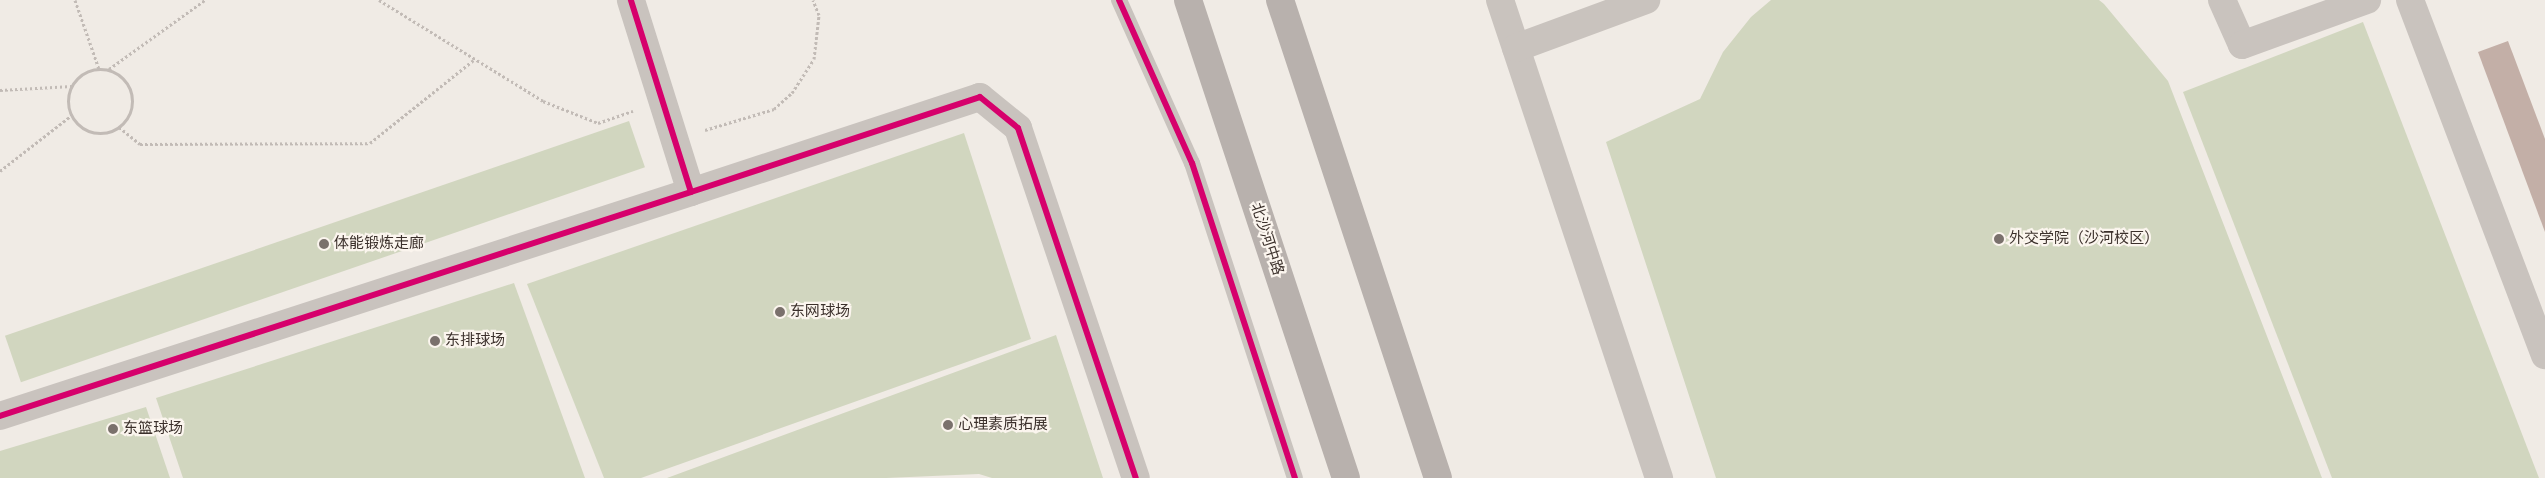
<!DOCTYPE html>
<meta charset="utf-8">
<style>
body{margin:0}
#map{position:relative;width:2545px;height:478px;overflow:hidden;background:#f0ebe5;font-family:"Alegreya Sans","Noto Sans SC",sans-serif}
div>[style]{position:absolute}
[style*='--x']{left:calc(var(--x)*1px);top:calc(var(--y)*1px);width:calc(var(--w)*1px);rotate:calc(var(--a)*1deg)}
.green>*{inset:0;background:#d1d6bf;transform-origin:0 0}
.building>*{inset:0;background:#c3afa7}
.path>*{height:3px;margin-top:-1.5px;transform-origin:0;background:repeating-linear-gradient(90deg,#c2bbb6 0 2.5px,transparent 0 5px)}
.path>.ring{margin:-1.5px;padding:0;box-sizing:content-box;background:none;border:3px solid #c2bbb6;border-radius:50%}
.lane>*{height:16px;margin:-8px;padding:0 8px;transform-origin:8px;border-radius:8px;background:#c9c3be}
.street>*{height:28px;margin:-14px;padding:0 14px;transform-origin:14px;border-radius:14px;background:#c9c3be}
.primary>*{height:28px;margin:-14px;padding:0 14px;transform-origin:14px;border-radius:14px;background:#b8b1ad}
.cycleway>*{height:6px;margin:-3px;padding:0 3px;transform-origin:3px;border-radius:3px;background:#d6006c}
.dots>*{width:14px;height:14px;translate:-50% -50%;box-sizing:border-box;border:2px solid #fbf5ee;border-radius:50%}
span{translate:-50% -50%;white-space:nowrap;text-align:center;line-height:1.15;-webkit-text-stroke:4.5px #fbf5ee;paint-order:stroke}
.street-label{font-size:15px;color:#3b302b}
.poi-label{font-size:15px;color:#3b302b}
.left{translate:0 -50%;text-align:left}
</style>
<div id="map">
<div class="green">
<div style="clip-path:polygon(1771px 0,2099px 0,2104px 4px,2168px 81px,2322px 478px,1716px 478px,1606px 142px,1700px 99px,1723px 52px,1751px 17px)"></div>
<div style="clip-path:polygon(2363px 22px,2539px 478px,2332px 478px,2183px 92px)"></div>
<div style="left:629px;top:121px;width:49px;height:660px;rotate:71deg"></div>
<div style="clip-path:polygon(964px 133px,1031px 339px,641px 478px,604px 478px,527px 284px)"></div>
<div style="clip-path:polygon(514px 283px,585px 478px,183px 478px,156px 398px)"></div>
<div style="clip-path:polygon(1056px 335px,1103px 478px,992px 478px,979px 474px,886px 478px,667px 478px)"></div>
<div style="clip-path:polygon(146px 407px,170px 478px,0 478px,0 451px)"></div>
</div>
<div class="building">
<div style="clip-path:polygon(2508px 41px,2545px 139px,2545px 232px,2478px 52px)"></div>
</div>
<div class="path">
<div style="--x:75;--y:0;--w:73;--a:70.8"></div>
<div style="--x:379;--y:0;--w:193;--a:31.6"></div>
<div style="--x:543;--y:101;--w:59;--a:21.8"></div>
<div style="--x:598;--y:123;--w:37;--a:-19"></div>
<div style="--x:109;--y:69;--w:118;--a:-35.7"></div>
<div class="ring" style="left:68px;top:69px;width:61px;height:61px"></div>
<div style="--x:0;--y:90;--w:72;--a:-3.2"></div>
<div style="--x:119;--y:127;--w:27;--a:39"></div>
<div style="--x:140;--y:144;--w:230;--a:-0.2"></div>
<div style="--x:370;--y:143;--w:134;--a:-38.7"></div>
<div style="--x:705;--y:130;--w:72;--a:-16.9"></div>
<div style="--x:774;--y:109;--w:24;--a:-42"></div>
<div style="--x:792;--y:93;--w:40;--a:-57.1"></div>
<div style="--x:814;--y:59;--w:44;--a:-83.5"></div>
<div style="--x:819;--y:15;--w:16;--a:-112"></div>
<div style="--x:0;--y:171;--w:91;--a:-37.9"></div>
</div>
<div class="lane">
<div style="--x:1119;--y:0;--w:179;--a:65.9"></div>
<div style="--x:1192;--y:163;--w:331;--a:71.9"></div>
</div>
<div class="street">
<div style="--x:1500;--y:0;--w:504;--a:71.6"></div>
<div style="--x:2222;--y:0;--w:49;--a:66"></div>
<div style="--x:2242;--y:45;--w:133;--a:-19.8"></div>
<div style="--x:2410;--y:0;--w:380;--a:69.2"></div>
<div style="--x:1516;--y:48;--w:139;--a:-20.3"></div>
<div style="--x:691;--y:192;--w:304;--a:-18.2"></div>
<div style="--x:980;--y:97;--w:49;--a:39.2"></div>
<div style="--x:1018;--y:128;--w:369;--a:71.4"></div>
<div style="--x:0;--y:416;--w:726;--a:-17.96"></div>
<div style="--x:691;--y:192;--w:201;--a:-107.4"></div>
</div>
<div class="primary">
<div style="--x:1188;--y:0;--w:503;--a:71.71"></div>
<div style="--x:1280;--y:0;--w:503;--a:71.71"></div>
</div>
<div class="cycleway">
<div style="--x:1119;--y:0;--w:179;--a:65.9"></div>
<div style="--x:1192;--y:163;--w:331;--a:71.9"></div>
<div style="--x:691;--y:192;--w:304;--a:-18.2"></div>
<div style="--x:980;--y:97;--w:49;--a:39.2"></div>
<div style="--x:1018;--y:128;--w:369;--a:71.4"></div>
<div style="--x:0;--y:416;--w:726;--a:-17.96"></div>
<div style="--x:691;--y:192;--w:201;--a:-107.4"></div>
</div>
<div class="dots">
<div style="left:1999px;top:239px;background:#7a716c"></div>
<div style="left:324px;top:244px;background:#7a716c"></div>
<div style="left:780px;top:312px;background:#7a716c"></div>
<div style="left:435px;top:341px;background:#7a716c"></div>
<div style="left:948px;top:425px;background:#7a716c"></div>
<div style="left:113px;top:429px;background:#7a716c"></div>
</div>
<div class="street-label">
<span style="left:1267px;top:239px;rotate:72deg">北沙河中路</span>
</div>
<div class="poi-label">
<span class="left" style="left:2009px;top:239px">外交学院（沙河校区）</span>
<span class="left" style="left:334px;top:244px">体能锻炼走廊</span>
<span class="left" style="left:790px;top:312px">东网球场</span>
<span class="left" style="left:445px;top:341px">东排球场</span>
<span class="left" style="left:958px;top:425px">心理素质拓展</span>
<span class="left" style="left:123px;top:429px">东篮球场</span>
</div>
</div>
